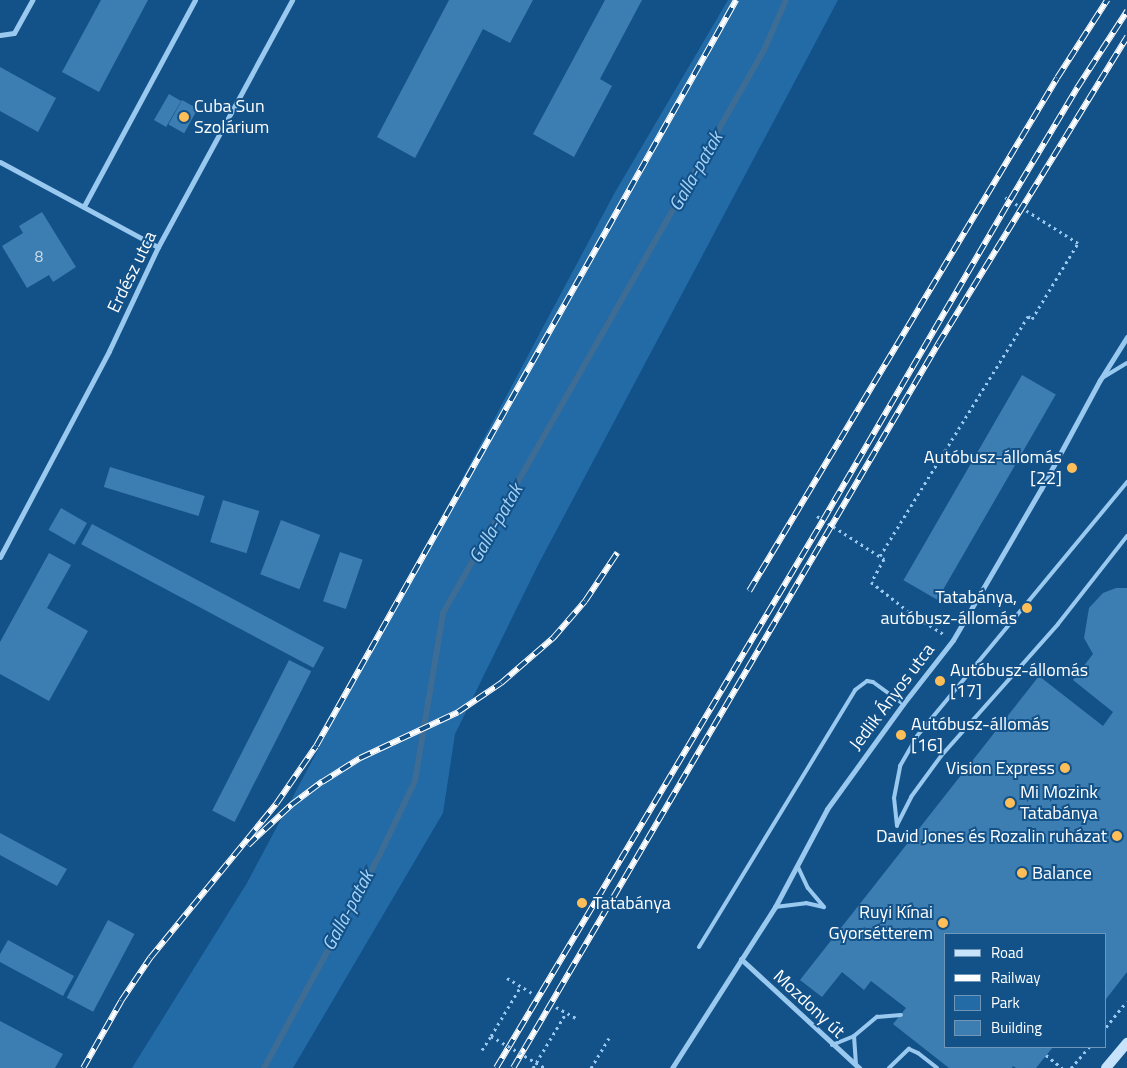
<!DOCTYPE html>
<meta charset="utf-8">
<style>
body{margin:0}
#map{position:relative;width:1127px;height:1068px;overflow:hidden;background:#135289;font-family:"Titillium Web",sans-serif}
div>[style]{position:absolute}
[style*='--x']{left:calc(var(--x)*1px);top:calc(var(--y)*1px);width:calc(var(--w)*1px);rotate:calc(var(--a)*1deg)}
.green>*{inset:0;background:#226ba7}
.stream>*{height:6px;margin:-3px;padding:0 3px;transform-origin:3px;border-radius:3px;background:#3d6c94}
.building>*{inset:0;background:#3c7db2;transform-origin:0 0}
.path>*{height:3px;margin-top:-1.5px;transform-origin:0;background:repeating-linear-gradient(90deg,#9ac9f0 0 2.5px,transparent 0 6.5px)}
.lane>*{height:4px;margin:-2px;padding:0 2px;transform-origin:2px;border-radius:2px;background:#9ac9f0}
.street>*{height:5px;margin:-2.5px;padding:0 2.5px;transform-origin:2.5px;border-radius:2.5px;background:#9ac9f0}
.secondary>*{height:10px;margin:-5px;padding:0 5px;transform-origin:5px;border-radius:5px;background:#c7e3fb}
.rail>*{height:5.5px;margin-top:-2.75px;transform-origin:0;background:repeating-linear-gradient(90deg,#135289 0 11px,#fff 0 22px);box-sizing:border-box;border-block:1px solid #fff}
.path-bridge>*{height:3px;margin-top:-1.5px;transform-origin:0;background:repeating-linear-gradient(90deg,#9ac9f0 0 2.5px,transparent 0 6.5px)}
.dots>*{width:14px;height:14px;translate:-50% -50%;box-sizing:border-box;border:2px solid #135289;border-radius:50%}
span{translate:-50% -50%;white-space:nowrap;text-align:center;line-height:1.15;-webkit-text-stroke:4px #135289;paint-order:stroke}
.number-label{font-size:15px;color:#cedeec}
.number-label span{-webkit-text-stroke-width:0}
.poi-label{font-size:18px;color:#fff}
.left{translate:0 -50%;text-align:left}
.right{translate:-100% -50%;text-align:right}
.street-label{font-size:18px;color:#fff}
.water-label{font-size:19px;color:#a5d3f7;font-style:italic}
.legend{position:absolute;left:944px;top:933px;width:162px;height:115px;box-sizing:border-box;background:#135289;border:1px solid #7197b8;margin:0;padding:6px 9px;list-style:none;font-size:15px;color:#fff}
.legend li{display:flex;align-items:center;gap:10px;height:25px}
.legend b{width:25px;border:1px solid #7197b8}
</style>
<div id="map">
<div class="green">
<div style="clip-path:polygon(728px 0,838px 0,538px 565px,455px 734px,443px 813px,293px 1068px,132px 1068px,247px 883px,614px 194px)"></div>
</div>
<div class="stream">
<div style="--x:264;--y:1068;--w:243;--a:-61.5"></div>
<div style="--x:380;--y:854;--w:81;--a:-64.4"></div>
<div style="--x:415;--y:781;--w:170;--a:-80.5"></div>
<div style="--x:443;--y:613;--w:648;--a:-60.31"></div>
<div style="--x:764;--y:50;--w:55;--a:-66.3"></div>
</div>
<div class="building">
<div style="clip-path:polygon(101px 0,148px 0,99px 92px,62px 72px)"></div>
<div style="clip-path:polygon(449px 0,533px 0,510px 43px,483px 29px,415px 158px,377px 137px)"></div>
<div style="clip-path:polygon(605px 0,642px 0,600px 79px,612px 86px,574px 157px,533px 134px)"></div>
<div style="clip-path:polygon(0 67px,56px 98px,38px 132px,0 111px)"></div>
<div style="left:169px;top:94px;width:14px;height:30px;rotate:30deg"></div>
<div style="left:182px;top:100px;width:18px;height:28px;rotate:29deg"></div>
<div style="clip-path:polygon(42px 212px,76px 267px,53px 282px,49px 275px,27px 288px,2px 246px,23px 233px,19px 226px)"></div>
<div style="left:1022px;top:375px;width:39px;height:237px;rotate:30deg"></div>
<div style="left:110px;top:467px;width:99px;height:21px;rotate:17deg"></div>
<div style="left:223px;top:500px;width:38px;height:44px;rotate:17deg"></div>
<div style="left:61px;top:508px;width:30px;height:25px;rotate:30deg"></div>
<div style="left:281px;top:520px;width:42px;height:58px;rotate:21deg"></div>
<div style="left:92px;top:524px;width:263px;height:23px;rotate:28deg"></div>
<div style="left:340px;top:552px;width:24px;height:52px;rotate:19deg"></div>
<div style="clip-path:polygon(49px 553px,71px 565px,47px 608px,88px 631px,49px 701px,0 674px,0 642px)"></div>
<div style="clip-path:polygon(1116px 588px,1127px 588px,1127px 972px,1106px 999px,1106px 934px,946px 934px,946px 1047px,1053px 1047px,1036px 1068px,1016px 1068px,1013px 1066px,1012px 1068px,949px 1068px,893px 1024px,906px 1008px,871px 981px,864px 990px,842px 972px,822px 997px,800px 980px,1039px 676px,1103px 726px,1113px 712px,1073px 680px,1093px 654px,1084px 638px,1089px 608px,1103px 593px)"></div>
<div style="left:289px;top:660px;width:25px;height:169px;rotate:27deg"></div>
<div style="clip-path:polygon(0 833px,67px 869px,57px 886px,0 855px)"></div>
<div style="left:108px;top:920px;width:30px;height:88px;rotate:28deg"></div>
<div style="clip-path:polygon(8px 940px,74px 976px,63px 996px,0 962px,0 954px)"></div>
<div style="clip-path:polygon(0 1021px,63px 1054px,55px 1068px,0 1068px)"></div>
</div>
<div class="path">
<div style="--x:817;--y:516;--w:80;--a:32.7"></div>
<div style="--x:884;--y:559;--w:26;--a:119"></div>
<div style="--x:871;--y:582;--w:53;--a:38.2"></div>
<div style="--x:913;--y:615;--w:36;--a:32"></div>
<div style="--x:880;--y:556;--w:282;--a:-58.3"></div>
<div style="--x:1028;--y:316;--w:5;--a:37"></div>
<div style="--x:1032;--y:319;--w:89;--a:-58.8"></div>
<div style="--x:1078;--y:243;--w:86;--a:-147.8"></div>
<div style="--x:507;--y:978;--w:31;--a:31"></div>
<div style="--x:556;--y:1007;--w:23;--a:29"></div>
<div style="--x:1106;--y:1027;--w:33;--a:-51"></div>
<div style="--x:491;--y:1036;--w:58;--a:-59"></div>
<div style="--x:1046;--y:1055;--w:21;--a:39"></div>
<div style="--x:533;--y:1068;--w:64;--a:-59"></div>
<div style="--x:591;--y:1068;--w:35;--a:-59"></div>
<div style="--x:1071;--y:1068;--w:28;--a:-49"></div>
</div>
<div class="lane">
<div style="--x:1102;--y:378;--w:29;--a:-31"></div>
<div style="--x:897;--y:825;--w:31;--a:-63"></div>
<div style="--x:911;--y:797;--w:51;--a:-53.8"></div>
<div style="--x:941;--y:756;--w:176;--a:-48.4"></div>
<div style="--x:1058;--y:624;--w:112;--a:-51.9"></div>
<div style="--x:897;--y:826;--w:28;--a:-96"></div>
<div style="--x:894;--y:798;--w:33;--a:-79"></div>
<div style="--x:900;--y:766;--w:34;--a:-60"></div>
<div style="--x:917;--y:736;--w:330;--a:-50.4"></div>
<div style="--x:798;--y:867;--w:23;--a:65"></div>
<div style="--x:808;--y:888;--w:25;--a:50"></div>
<div style="--x:775;--y:907;--w:31;--a:-7"></div>
<div style="--x:806;--y:903;--w:18;--a:13"></div>
<div style="--x:699;--y:947;--w:301;--a:-58.7"></div>
<div style="--x:855;--y:690;--w:15;--a:-37"></div>
<div style="--x:867;--y:681;--w:6;--a:9"></div>
<div style="--x:873;--y:682;--w:37;--a:36"></div>
<div style="--x:854;--y:1036;--w:29;--a:86"></div>
<div style="--x:832;--y:1045;--w:24;--a:-22"></div>
<div style="--x:854;--y:1036;--w:30;--a:-40"></div>
<div style="--x:877;--y:1017;--w:24;--a:-5"></div>
<div style="--x:889;--y:1068;--w:28;--a:-44"></div>
<div style="--x:909;--y:1049;--w:10;--a:24"></div>
<div style="--x:918;--y:1053;--w:24;--a:38"></div>
</div>
<div class="street">
<div style="--x:0;--y:35;--w:14;--a:-8"></div>
<div style="--x:14;--y:33;--w:38;--a:-61"></div>
<div style="--x:0;--y:162;--w:179;--a:28.3"></div>
<div style="--x:84;--y:206;--w:234;--a:-61.7"></div>
<div style="--x:0;--y:557;--w:233;--a:-62.1"></div>
<div style="--x:109;--y:351;--w:115;--a:-64.8"></div>
<div style="--x:158;--y:247;--w:281;--a:-61.5"></div>
<div style="--x:741;--y:959;--w:161;--a:42.7"></div>
<div style="--x:672;--y:1068;--w:191;--a:-57.4"></div>
<div style="--x:775;--y:907;--w:111;--a:-62"></div>
<div style="--x:827;--y:809;--w:130;--a:-54.1"></div>
<div style="--x:903;--y:704;--w:81;--a:-52"></div>
<div style="--x:953;--y:640;--w:175;--a:-59.8"></div>
<div style="--x:1041;--y:489;--w:124;--a:-61.6"></div>
<div style="--x:1100;--y:380;--w:51;--a:-57.9"></div>
</div>
<div class="secondary">
<div style="--x:1106;--y:1068;--w:33;--a:-50"></div>
</div>
<div class="rail">
<div style="--x:749;--y:591;--w:598;--a:-59.02"></div>
<div style="--x:1057;--y:78;--w:93;--a:-57.3"></div>
<div style="--x:248;--y:845;--w:59;--a:-42.9"></div>
<div style="--x:291;--y:805;--w:39;--a:-37"></div>
<div style="--x:322;--y:782;--w:45;--a:-32.3"></div>
<div style="--x:360;--y:758;--w:108;--a:-25.1"></div>
<div style="--x:458;--y:712;--w:52;--a:-34"></div>
<div style="--x:501;--y:683;--w:69;--a:-40.9"></div>
<div style="--x:553;--y:638;--w:49;--a:-49.1"></div>
<div style="--x:585;--y:601;--w:58;--a:-56.3"></div>
<div style="--x:83;--y:1068;--w:77;--a:-60.4"></div>
<div style="--x:121;--y:1001;--w:52;--a:-56"></div>
<div style="--x:150;--y:958;--w:199;--a:-50.7"></div>
<div style="--x:276;--y:804;--w:70;--a:-55.4"></div>
<div style="--x:316;--y:746;--w:856;--a:-60.62"></div>
<div style="--x:496;--y:1068;--w:638;--a:-59.17"></div>
<div style="--x:823;--y:520;--w:371;--a:-59.7"></div>
<div style="--x:1010;--y:200;--w:131;--a:-59.1"></div>
<div style="--x:1077;--y:88;--w:92;--a:-57"></div>
<div style="--x:513;--y:1068;--w:840;--a:-59.59"></div>
<div style="--x:938;--y:344;--w:361;--a:-58.4"></div>
</div>
<div class="path-bridge">
<div style="--x:482;--y:1050;--w:17;--a:-57"></div>
<div style="--x:491;--y:1036;--w:63;--a:30.7"></div>
</div>
<div class="dots">
<div style="left:184px;top:117px;background:#ffbe58"></div>
<div style="left:1072px;top:468px;background:#ffbe58"></div>
<div style="left:1027px;top:608px;background:#ffbe58"></div>
<div style="left:940px;top:681px;background:#ffbe58"></div>
<div style="left:901px;top:735px;background:#ffbe58"></div>
<div style="left:1065px;top:768px;background:#ffbe58"></div>
<div style="left:1010px;top:803px;background:#ffbe58"></div>
<div style="left:1117px;top:836px;background:#ffbe58"></div>
<div style="left:1022px;top:873px;background:#ffbe58"></div>
<div style="left:582px;top:903px;background:#ffbe58"></div>
<div style="left:943px;top:923px;background:#ffbe58"></div>
</div>
<div class="number-label">
<span style="left:39px;top:257px">8</span>
</div>
<div class="poi-label">
<span class="left" style="left:194px;top:117px">Cuba Sun<br>Szolárium</span>
<span class="right" style="left:1062px;top:468px">Autóbusz-állomás<br>[22]</span>
<span class="right" style="left:1017px;top:608px">Tatabánya,<br>autóbusz-állomás</span>
<span class="left" style="left:950px;top:681px">Autóbusz-állomás<br>[17]</span>
<span class="left" style="left:911px;top:735px">Autóbusz-állomás<br>[16]</span>
<span class="right" style="left:1055px;top:768px">Vision Express</span>
<span class="left" style="left:1020px;top:803px">Mi Mozink<br>Tatabánya</span>
<span class="right" style="left:1107px;top:836px">David Jones és Rozalin ruházat</span>
<span class="left" style="left:1032px;top:873px">Balance</span>
<span class="left" style="left:593px;top:903px">Tatabánya</span>
<span class="right" style="left:933px;top:923px">Ruyi Kínai<br>Gyorsétterem</span>
</div>
<div class="street-label">
<span style="left:132px;top:272px;rotate:-64deg">Erdész utca</span>
<span style="left:892px;top:697px;rotate:-53deg">Jedlik Ányos utca</span>
<span style="left:809px;top:1004px;rotate:43deg">Mozdony út</span>
</div>
<div class="water-label">
<span style="left:695px;top:171px;rotate:-60deg">Galla-patak</span>
<span style="left:495px;top:523px;rotate:-60deg">Galla-patak</span>
<span style="left:347px;top:910px;rotate:-62deg">Galla-patak</span>
</div>
<ul class="legend">
<li><b style="height:6px;background:#c7e3fb"></b>Road</li>
<li><b style="height:6px;background:#fff"></b>Railway</li>
<li><b style="height:14px;background:#226ba7"></b>Park</li>
<li><b style="height:14px;background:#3c7db2"></b>Building</li>
</ul>
</div>
